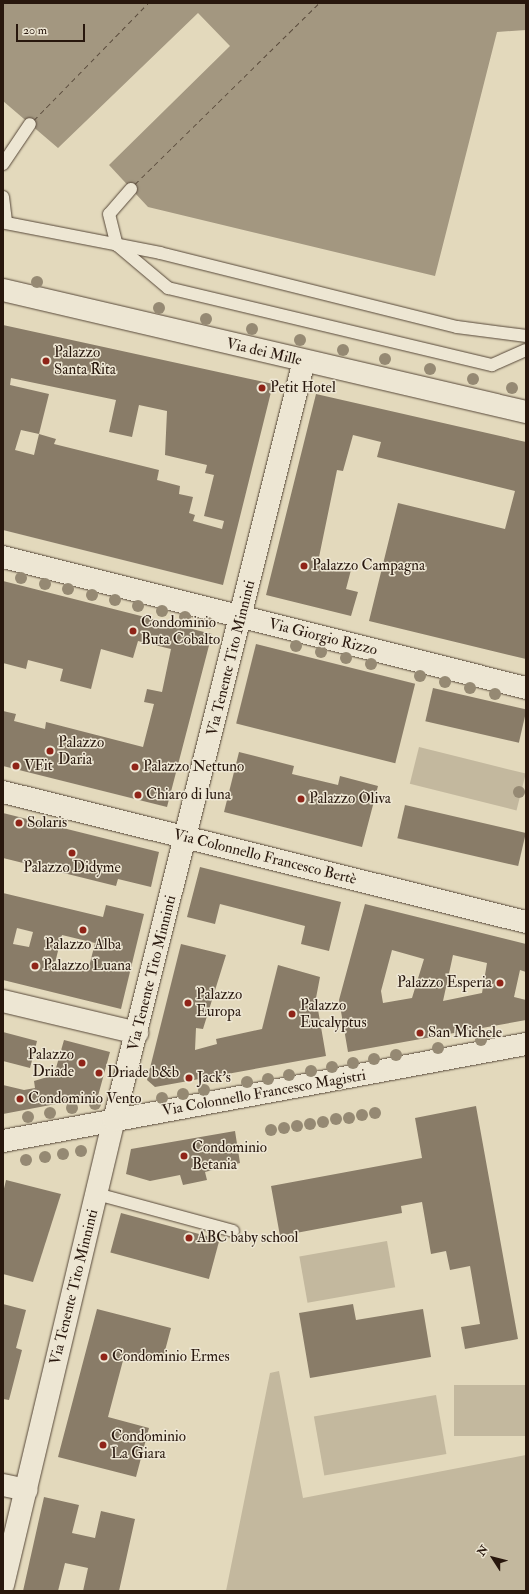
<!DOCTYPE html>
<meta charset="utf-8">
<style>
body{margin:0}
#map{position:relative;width:529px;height:1594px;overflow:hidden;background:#e3d9bc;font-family:"IM FELL Double Pica",serif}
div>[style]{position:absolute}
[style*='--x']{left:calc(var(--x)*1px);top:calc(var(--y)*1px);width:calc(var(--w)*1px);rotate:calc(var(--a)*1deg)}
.green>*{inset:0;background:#c3b89e;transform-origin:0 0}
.water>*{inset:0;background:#a39780}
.ferry>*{height:1px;margin-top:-0.5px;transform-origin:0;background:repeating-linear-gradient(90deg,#594a3b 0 5px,transparent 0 9px)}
.building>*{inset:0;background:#897c68;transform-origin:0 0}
.roads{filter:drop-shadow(0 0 1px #574839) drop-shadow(0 0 1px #574839)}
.lane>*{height:12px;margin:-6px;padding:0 6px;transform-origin:6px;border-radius:6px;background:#ede6d3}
.street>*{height:22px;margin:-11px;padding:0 11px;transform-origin:11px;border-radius:11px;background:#ede6d3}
.secondary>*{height:22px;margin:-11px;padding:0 11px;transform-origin:11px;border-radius:11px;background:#ede6d3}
.trees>*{width:12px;height:12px;margin:-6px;border-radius:50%;background:#958973}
.dots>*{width:11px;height:11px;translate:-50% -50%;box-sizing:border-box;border:2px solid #ede6d3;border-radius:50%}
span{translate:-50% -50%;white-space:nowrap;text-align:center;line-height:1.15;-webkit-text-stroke:3px #ede6d3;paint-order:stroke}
.poi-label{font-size:15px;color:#28170d}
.left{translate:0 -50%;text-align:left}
.right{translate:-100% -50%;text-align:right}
.street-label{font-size:15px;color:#28170d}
.frame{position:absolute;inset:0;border:4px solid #28170d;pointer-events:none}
.north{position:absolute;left:473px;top:1538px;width:40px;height:40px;-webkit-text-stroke:3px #ede6d3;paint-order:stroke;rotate:306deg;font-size:11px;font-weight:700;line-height:16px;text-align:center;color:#28170d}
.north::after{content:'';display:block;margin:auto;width:14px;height:18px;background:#28170d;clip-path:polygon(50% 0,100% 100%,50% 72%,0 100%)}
.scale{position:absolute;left:16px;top:24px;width:69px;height:18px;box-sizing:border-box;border:2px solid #28170d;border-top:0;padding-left:5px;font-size:12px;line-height:14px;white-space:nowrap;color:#28170d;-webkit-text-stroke:3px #ede6d3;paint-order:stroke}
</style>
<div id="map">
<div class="green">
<div style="left:419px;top:747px;width:110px;height:38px;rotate:14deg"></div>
<div style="left:387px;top:1241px;width:47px;height:89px;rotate:80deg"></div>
<div style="clip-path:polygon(279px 1371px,303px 1498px,526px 1455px,526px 1591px,226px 1591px,270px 1373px)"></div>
<div style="left:526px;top:1385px;width:51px;height:72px;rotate:90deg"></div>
<div style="left:436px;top:1395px;width:60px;height:124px;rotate:80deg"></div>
</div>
<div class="water">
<div style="clip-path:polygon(3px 3px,526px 3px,526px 30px,497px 32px,435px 276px,148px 207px,109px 165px,230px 46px,198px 13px,58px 148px,3px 101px)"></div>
</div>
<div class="ferry">
<div style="--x:34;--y:120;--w:163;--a:-45.7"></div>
<div style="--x:135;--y:184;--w:258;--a:-44.5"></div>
</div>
<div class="building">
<div style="clip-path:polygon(evenodd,3px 325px,273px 384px,223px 585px,3px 530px,3px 325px,11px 378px,116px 400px,109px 432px,132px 437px,139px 405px,167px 411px,165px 455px,207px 465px,205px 473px,214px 475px,204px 516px,224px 521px,222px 529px,193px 521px,195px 515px,189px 513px,193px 497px,179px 494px,180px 486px,157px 480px,159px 470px,54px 444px,56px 439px,39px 434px,49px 394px,10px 385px,11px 378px,3px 325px,21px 430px,39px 434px,34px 455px,15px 450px,21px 430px)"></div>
<div style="clip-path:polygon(316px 394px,526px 442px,526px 659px,369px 621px,398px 503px,505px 529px,515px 491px,377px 457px,381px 442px,353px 435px,343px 471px,337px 470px,318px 562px,351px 570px,346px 589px,358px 592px,351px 616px,266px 595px)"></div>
<div style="clip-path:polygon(3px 581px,212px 634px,167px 807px,3px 766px,3px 711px,16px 714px,14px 721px,45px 729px,46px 722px,143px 747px,154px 704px,144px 702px,147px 689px,162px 692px,171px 649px,138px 641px,133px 658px,101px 649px,91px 689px,60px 681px,63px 669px,28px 660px,26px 669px,3px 663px)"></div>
<div style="left:256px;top:644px;width:164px;height:82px;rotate:14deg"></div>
<div style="left:433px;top:688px;width:96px;height:34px;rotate:13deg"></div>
<div style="clip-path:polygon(239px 752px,294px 766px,292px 774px,338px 785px,340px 776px,378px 786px,362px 847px,224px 812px)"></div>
<div style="left:405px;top:805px;width:124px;height:34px;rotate:13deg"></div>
<div style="clip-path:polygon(3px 813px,159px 852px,151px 887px,118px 879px,116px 886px,3px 858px)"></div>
<div style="clip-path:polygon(200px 867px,341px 902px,329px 951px,301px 944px,305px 926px,220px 904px,215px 924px,187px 917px)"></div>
<div style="clip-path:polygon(evenodd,3px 893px,103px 917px,106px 905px,144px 914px,121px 1009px,3px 980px,3px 893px,17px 928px,33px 932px,29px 947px,13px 944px,17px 928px,3px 893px,62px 935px,95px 943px,88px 971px,55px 963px,62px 935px)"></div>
<div style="clip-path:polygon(evenodd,365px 904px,526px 944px,526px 972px,520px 970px,514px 997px,526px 1000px,526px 1020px,348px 1052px,339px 1000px,365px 904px,392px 950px,424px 959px,412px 998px,383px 1003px,381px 991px,392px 950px,365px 904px,453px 955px,487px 963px,482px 993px,443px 1001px,453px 955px)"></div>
<div style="clip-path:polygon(181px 944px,226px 955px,203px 1029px,196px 1028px,195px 1050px,217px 1044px,216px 1039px,262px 1029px,278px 965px,320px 977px,316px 998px,326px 1056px,155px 1087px,147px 1080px)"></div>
<div style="clip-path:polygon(3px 1032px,37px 1041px,30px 1068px,3px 1061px)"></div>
<div style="clip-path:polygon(64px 1040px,110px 1052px,98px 1096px,3px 1114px,3px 1085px,24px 1090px,35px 1088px,34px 1081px,54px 1075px)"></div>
<div style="clip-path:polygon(476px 1106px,518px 1339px,465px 1349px,461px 1327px,480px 1324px,470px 1266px,450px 1270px,446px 1251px,431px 1254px,422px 1202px,401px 1206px,402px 1213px,280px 1236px,271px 1186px,422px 1158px,415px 1118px)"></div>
<div style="clip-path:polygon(235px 1131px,240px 1163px,205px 1172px,207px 1180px,183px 1185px,180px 1175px,150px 1181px,126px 1174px,131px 1149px)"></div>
<div style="clip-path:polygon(6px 1180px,61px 1194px,33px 1282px,3px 1274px,3px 1193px)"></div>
<div style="left:121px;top:1213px;width:102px;height:41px;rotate:15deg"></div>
<div style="clip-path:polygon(3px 1304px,26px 1310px,16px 1348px,22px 1350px,9px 1400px,3px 1399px)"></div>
<div style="clip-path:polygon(353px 1304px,356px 1320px,423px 1309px,431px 1357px,310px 1378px,299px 1313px)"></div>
<div style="clip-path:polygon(97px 1309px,171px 1328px,162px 1362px,125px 1353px,108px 1417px,149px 1428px,136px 1477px,58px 1457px)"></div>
<div style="clip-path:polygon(44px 1497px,79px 1505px,72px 1533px,95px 1538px,101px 1511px,135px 1519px,119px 1591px,83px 1591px,88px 1568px,65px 1563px,58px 1591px,23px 1591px)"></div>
</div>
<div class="roads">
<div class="lane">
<div style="--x:3;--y:164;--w:48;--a:-56"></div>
<div style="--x:131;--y:189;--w:33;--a:131"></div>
<div style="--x:109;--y:214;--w:32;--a:76"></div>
<div style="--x:117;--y:245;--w:67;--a:40.1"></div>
<div style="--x:168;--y:288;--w:333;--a:13.4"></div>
<div style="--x:492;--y:365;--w:37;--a:-24"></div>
<div style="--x:3;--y:197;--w:26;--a:83"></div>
<div style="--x:6;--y:223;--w:157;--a:11"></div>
<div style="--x:160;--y:253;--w:306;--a:14"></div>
<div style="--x:457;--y:327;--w:70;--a:7.4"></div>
<div style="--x:97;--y:1194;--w:141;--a:15.2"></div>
</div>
<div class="street">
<div style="--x:3;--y:1485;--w:24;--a:12"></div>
</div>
<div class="secondary">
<div style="--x:3;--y:290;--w:537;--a:13.13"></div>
<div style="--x:3;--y:557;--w:539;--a:14.06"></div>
<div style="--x:3;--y:792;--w:539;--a:13.96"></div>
<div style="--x:3;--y:1001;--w:138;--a:13.4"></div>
<div style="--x:3;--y:1141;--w:532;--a:-10.51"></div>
<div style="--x:3;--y:1585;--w:478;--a:-76.6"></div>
<div style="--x:114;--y:1120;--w:782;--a:-75.95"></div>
</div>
</div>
<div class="trees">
<div style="left:37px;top:282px"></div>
<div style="left:159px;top:308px"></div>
<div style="left:206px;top:319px"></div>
<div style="left:252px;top:329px"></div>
<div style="left:300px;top:340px"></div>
<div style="left:343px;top:350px"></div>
<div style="left:385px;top:359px"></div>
<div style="left:430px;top:369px"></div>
<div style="left:473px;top:379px"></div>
<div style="left:512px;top:388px"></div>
<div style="left:21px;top:578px"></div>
<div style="left:45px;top:584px"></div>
<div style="left:68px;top:589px"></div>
<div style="left:92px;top:595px"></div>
<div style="left:115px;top:600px"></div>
<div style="left:138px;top:606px"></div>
<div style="left:162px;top:611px"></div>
<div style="left:185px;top:617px"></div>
<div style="left:208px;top:623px"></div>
<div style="left:296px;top:646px"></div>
<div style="left:321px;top:652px"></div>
<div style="left:346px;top:658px"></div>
<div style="left:371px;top:664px"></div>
<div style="left:420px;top:676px"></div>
<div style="left:445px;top:682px"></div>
<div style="left:470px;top:688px"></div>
<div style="left:495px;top:694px"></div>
<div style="left:519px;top:792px"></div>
<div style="left:481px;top:1040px"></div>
<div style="left:438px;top:1048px"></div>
<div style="left:396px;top:1055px"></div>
<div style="left:374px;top:1059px"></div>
<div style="left:353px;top:1063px"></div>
<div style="left:332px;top:1067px"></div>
<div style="left:311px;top:1071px"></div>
<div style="left:289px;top:1075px"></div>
<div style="left:268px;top:1079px"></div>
<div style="left:247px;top:1082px"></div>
<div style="left:204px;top:1090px"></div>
<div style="left:183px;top:1094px"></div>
<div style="left:162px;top:1098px"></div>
<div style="left:95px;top:1104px"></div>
<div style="left:72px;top:1108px"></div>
<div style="left:50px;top:1113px"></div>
<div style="left:375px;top:1113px"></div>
<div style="left:362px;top:1115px"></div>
<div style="left:28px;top:1117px"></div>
<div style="left:349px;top:1118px"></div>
<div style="left:336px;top:1119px"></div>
<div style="left:323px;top:1122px"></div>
<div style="left:310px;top:1124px"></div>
<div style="left:297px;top:1126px"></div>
<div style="left:284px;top:1128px"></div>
<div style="left:271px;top:1130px"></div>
<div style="left:81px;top:1151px"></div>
<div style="left:63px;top:1154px"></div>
<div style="left:45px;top:1157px"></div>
<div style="left:26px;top:1160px"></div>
</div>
<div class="dots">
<div style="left:46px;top:361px;background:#8f2418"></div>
<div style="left:262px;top:388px;background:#8f2418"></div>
<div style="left:304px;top:566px;background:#8f2418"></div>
<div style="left:133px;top:631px;background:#8f2418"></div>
<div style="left:50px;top:751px;background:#8f2418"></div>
<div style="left:16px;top:766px;background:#8f2418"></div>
<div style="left:135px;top:767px;background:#8f2418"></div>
<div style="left:138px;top:795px;background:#8f2418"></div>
<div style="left:301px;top:799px;background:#8f2418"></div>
<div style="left:19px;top:823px;background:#8f2418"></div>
<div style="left:72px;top:853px;background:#8f2418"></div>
<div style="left:83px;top:930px;background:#8f2418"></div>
<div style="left:35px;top:966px;background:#8f2418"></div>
<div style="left:500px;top:983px;background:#8f2418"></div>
<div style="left:188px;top:1003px;background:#8f2418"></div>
<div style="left:292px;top:1014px;background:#8f2418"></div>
<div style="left:420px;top:1033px;background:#8f2418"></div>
<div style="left:82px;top:1063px;background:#8f2418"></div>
<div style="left:99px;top:1073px;background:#8f2418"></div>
<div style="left:189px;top:1078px;background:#8f2418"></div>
<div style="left:20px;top:1099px;background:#8f2418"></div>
<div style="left:184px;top:1156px;background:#8f2418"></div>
<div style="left:189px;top:1238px;background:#8f2418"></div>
<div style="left:104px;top:1357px;background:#8f2418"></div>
<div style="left:103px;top:1445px;background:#8f2418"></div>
</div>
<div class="poi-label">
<span class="left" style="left:54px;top:361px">Palazzo<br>Santa Rita</span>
<span class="left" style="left:270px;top:388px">Petit Hotel</span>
<span class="left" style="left:312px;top:566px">Palazzo Campagna</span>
<span class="left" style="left:141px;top:631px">Condominio<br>Buta Cobalto</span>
<span class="left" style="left:58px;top:751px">Palazzo<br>Daria</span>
<span class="left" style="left:24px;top:766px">VFit</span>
<span class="left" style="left:143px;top:767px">Palazzo Nettuno</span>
<span class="left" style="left:146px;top:795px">Chiaro di luna</span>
<span class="left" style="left:309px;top:799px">Palazzo Oliva</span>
<span class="left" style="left:27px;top:823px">Solaris</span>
<span style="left:72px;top:868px">Palazzo Didyme</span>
<span style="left:83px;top:945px">Palazzo Alba</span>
<span class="left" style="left:43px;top:966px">Palazzo Luana</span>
<span class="right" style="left:492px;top:983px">Palazzo Esperia</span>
<span class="left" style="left:196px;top:1003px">Palazzo<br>Europa</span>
<span class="left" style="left:300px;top:1014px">Palazzo<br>Eucalyptus</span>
<span class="left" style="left:428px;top:1033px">San Michele</span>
<span class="right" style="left:74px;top:1063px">Palazzo<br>Driade</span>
<span class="left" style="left:107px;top:1073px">Driade b&amp;b</span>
<span class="left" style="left:197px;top:1078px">Jack's</span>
<span class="left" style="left:28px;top:1099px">Condominio Vento</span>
<span class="left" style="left:192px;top:1156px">Condominio<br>Betania</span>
<span class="left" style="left:197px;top:1238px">ABC baby school</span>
<span class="left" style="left:112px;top:1357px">Condominio Ermes</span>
<span class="left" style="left:111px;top:1445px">Condominio<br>La Giara</span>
</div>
<div class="street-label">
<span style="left:264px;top:352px;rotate:13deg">Via dei Mille</span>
<span style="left:323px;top:637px;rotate:14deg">Via Giorgio Rizzo</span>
<span style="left:231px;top:658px;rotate:-76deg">Via Tenente Tito Minninti</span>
<span style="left:265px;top:857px;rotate:14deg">Via Colonnello Francesco Bertè</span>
<span style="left:152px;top:973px;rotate:-76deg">Via Tenente Tito Minninti</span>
<span style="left:264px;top:1093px;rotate:-10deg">Via Colonnello Francesco Magistri</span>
<span style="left:74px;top:1287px;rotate:-76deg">Via Tenente Tito Minninti</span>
</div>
<div class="frame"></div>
<div class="north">N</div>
<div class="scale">20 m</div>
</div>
